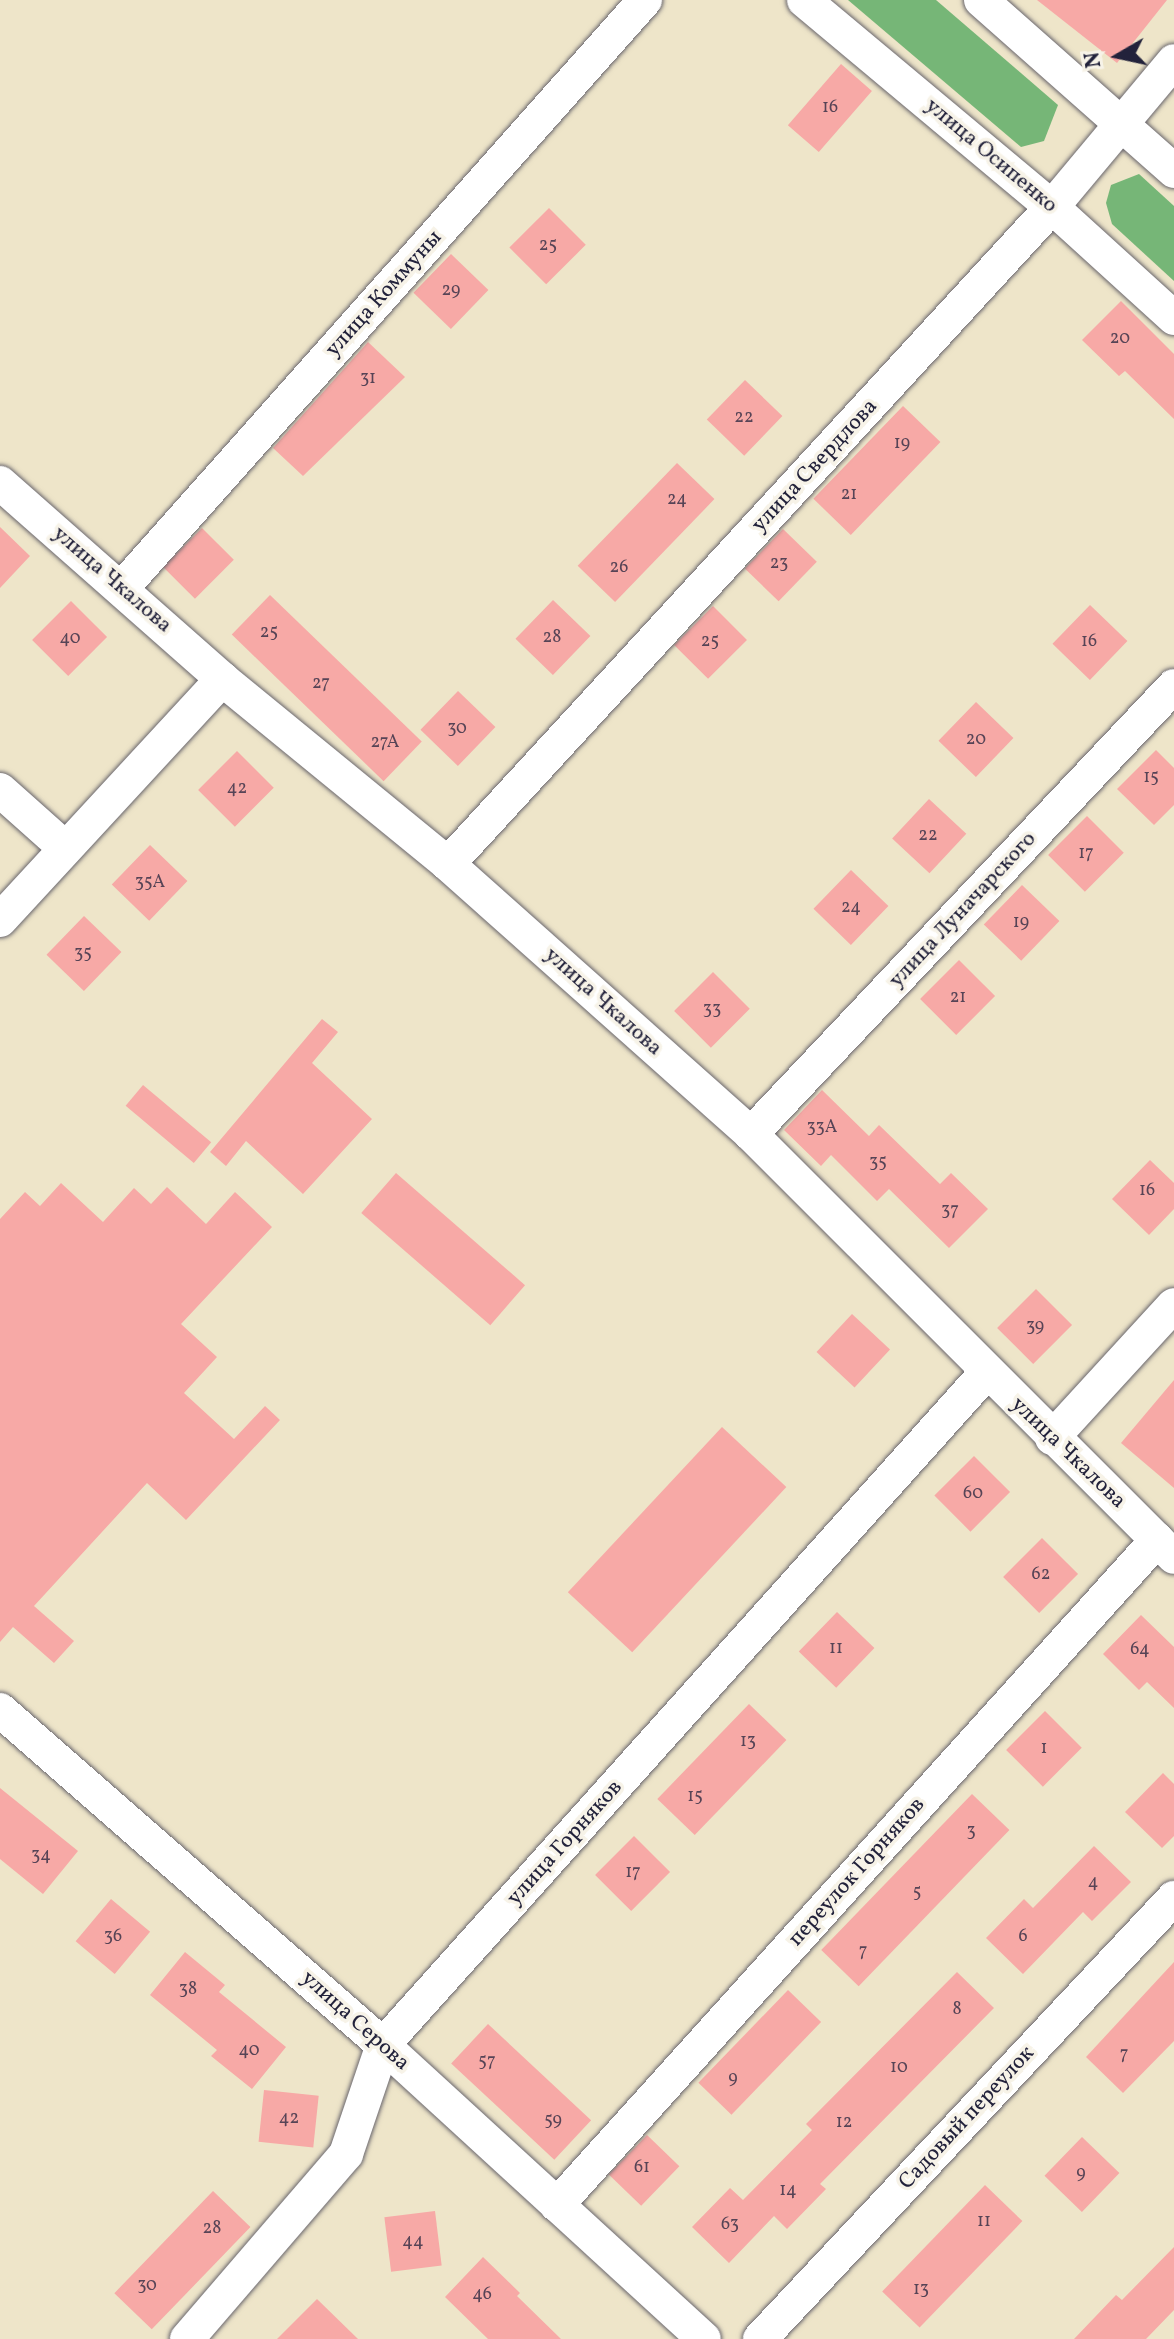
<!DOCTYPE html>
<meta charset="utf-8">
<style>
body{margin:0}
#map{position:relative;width:1174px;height:2339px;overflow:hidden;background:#eee5c9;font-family:Vollkorn,serif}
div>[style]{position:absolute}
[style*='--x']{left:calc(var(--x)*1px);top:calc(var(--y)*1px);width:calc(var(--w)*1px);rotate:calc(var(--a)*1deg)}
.forest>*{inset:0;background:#76b677}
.building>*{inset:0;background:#f7a9a6;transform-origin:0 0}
.roads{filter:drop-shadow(0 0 2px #69666d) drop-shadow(0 0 2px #69666d)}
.minor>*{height:34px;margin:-17px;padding:0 17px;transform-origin:17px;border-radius:17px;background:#fff}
span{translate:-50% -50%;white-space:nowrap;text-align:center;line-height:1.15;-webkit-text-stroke:7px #f7f3e8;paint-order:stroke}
.number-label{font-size:18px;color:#574456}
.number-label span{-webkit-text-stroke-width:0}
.street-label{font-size:22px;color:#22223b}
.north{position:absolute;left:1078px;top:16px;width:80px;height:80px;-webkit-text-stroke:6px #f7f3e8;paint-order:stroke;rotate:261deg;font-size:22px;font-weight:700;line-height:32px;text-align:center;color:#22223b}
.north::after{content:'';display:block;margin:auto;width:28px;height:36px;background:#22223b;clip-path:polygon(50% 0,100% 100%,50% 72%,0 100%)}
</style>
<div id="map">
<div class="forest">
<div style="clip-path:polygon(848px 0,936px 0,1058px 105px,1044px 141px,1021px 147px)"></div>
<div style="clip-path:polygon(1139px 174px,1174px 206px,1174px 281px,1112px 224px,1106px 203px,1111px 185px)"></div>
</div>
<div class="building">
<div style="clip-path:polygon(1037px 0,1167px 0,1117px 63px)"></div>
<div style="left:841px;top:64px;width:41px;height:81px;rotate:41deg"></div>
<div style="left:549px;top:208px;width:52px;height:56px;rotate:45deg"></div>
<div style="left:451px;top:254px;width:52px;height:54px;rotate:44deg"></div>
<div style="clip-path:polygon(1121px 301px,1174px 354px,1174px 419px,1125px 371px,1119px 376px,1082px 340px)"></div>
<div style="clip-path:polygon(368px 342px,405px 377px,303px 476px,273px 448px)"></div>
<div style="left:745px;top:380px;width:52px;height:55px;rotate:44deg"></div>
<div style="left:903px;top:406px;width:52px;height:129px;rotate:44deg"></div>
<div style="left:677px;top:463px;width:52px;height:143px;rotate:44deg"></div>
<div style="clip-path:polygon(0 527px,30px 556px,0 588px)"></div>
<div style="left:202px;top:528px;width:45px;height:55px;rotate:45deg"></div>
<div style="left:783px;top:529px;width:47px;height:55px;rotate:44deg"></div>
<div style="left:270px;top:595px;width:211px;height:55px;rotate:44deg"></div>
<div style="left:553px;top:600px;width:52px;height:54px;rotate:44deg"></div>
<div style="left:71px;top:601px;width:51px;height:55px;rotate:45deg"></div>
<div style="left:1090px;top:605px;width:52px;height:54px;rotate:44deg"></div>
<div style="left:713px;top:606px;width:48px;height:55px;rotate:45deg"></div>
<div style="left:458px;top:691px;width:52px;height:54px;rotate:44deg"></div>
<div style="left:976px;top:702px;width:52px;height:54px;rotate:44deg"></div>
<div style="clip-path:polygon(1156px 750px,1174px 768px,1174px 805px,1154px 825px,1117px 789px)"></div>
<div style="left:237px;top:751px;width:52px;height:55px;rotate:45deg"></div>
<div style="left:929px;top:799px;width:51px;height:54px;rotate:43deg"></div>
<div style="left:1087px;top:816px;width:52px;height:55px;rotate:45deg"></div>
<div style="left:150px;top:845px;width:52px;height:55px;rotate:44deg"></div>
<div style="left:851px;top:870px;width:52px;height:54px;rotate:44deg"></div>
<div style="left:1022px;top:885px;width:52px;height:55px;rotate:44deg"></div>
<div style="left:84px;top:916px;width:52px;height:54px;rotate:44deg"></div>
<div style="left:959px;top:960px;width:51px;height:55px;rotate:45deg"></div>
<div style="left:713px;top:972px;width:52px;height:55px;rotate:45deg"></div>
<div style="clip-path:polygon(322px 1019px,338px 1032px,312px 1063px,372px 1119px,303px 1194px,246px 1141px,226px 1166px,210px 1152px)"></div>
<div style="left:143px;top:1085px;width:89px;height:27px;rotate:40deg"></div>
<div style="clip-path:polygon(822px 1090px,869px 1136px,879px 1125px,940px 1184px,951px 1173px,988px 1209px,949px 1248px,889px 1189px,877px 1201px,831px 1155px,821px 1166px,784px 1130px)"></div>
<div style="clip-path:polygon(1150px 1160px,1174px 1183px,1174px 1209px,1149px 1235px,1112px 1199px)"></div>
<div style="left:396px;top:1173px;width:171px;height:53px;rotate:41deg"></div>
<div style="clip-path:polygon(61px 1183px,103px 1222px,134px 1188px,151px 1204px,167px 1187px,206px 1224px,235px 1192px,272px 1227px,181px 1324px,217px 1357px,184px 1393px,234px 1439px,265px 1406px,280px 1420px,186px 1520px,147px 1483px,34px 1606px,74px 1641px,54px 1663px,13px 1627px,0 1642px,0 1219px,25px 1192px,40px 1206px)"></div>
<div style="left:1036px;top:1289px;width:51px;height:55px;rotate:45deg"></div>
<div style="left:852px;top:1314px;width:52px;height:52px;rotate:43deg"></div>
<div style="clip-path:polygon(1174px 1380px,1174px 1488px,1121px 1443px)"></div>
<div style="left:722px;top:1427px;width:88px;height:226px;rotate:43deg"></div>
<div style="left:974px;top:1456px;width:51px;height:56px;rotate:45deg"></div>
<div style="left:1042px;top:1538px;width:51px;height:55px;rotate:45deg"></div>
<div style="left:837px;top:1612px;width:52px;height:55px;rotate:44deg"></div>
<div style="clip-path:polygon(1141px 1615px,1174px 1647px,1174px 1708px,1147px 1682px,1139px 1690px,1103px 1654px)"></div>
<div style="left:749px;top:1704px;width:52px;height:132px;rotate:44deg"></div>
<div style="left:1045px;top:1711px;width:52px;height:55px;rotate:45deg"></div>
<div style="clip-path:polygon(1163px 1773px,1174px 1784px,1174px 1836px,1162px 1848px,1125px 1812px)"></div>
<div style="clip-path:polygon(0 1788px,78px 1851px,43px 1894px,0 1859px)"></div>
<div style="left:972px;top:1794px;width:52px;height:217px;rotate:44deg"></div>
<div style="left:634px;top:1836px;width:51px;height:55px;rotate:45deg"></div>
<div style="clip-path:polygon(1094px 1846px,1131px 1882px,1092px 1921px,1083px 1912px,1023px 1974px,986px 1938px,1024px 1899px,1033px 1908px)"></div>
<div style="left:111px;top:1899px;width:51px;height:55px;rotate:40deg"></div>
<div style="clip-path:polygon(185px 1952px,225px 1985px,219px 1992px,286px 2047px,252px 2089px,211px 2056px,217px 2050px,150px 1995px)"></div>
<div style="clip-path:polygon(1174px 1962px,1174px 2041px,1123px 2093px,1086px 2057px)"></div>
<div style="clip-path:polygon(957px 1972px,994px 2008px,820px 2184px,826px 2189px,787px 2229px,774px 2216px,729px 2263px,692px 2227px,730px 2188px,743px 2200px,812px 2130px,806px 2124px)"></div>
<div style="left:788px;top:1990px;width:46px;height:129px;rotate:44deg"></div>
<div style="left:488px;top:2024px;width:141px;height:54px;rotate:43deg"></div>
<div style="left:264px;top:2090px;width:55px;height:52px;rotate:6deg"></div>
<div style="left:647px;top:2135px;width:45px;height:55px;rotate:44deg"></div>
<div style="left:1082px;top:2137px;width:52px;height:54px;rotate:44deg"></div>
<div style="left:985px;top:2185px;width:52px;height:148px;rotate:44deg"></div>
<div style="left:213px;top:2191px;width:52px;height:142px;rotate:44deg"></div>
<div style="left:435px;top:2211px;width:55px;height:51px;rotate:83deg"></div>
<div style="clip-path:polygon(1174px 2247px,1174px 2310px,1146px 2339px,1074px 2339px,1116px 2295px,1122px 2300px)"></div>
<div style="clip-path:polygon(483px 2257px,520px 2293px,517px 2296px,561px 2339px,488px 2339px,445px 2297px)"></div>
<div style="clip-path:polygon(317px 2299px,358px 2339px,277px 2339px)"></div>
</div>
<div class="roads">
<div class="minor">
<div style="--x:804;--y:0;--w:323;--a:39.9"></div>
<div style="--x:1052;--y:207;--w:165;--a:42.3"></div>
<div style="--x:981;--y:0;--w:258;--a:41.5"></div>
<div style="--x:0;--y:483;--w:296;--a:41.4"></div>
<div style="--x:222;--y:679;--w:292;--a:39.3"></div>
<div style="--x:448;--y:864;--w:406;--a:41.7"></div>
<div style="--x:751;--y:1134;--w:598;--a:45"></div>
<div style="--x:122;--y:588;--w:787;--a:-48.35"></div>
<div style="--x:0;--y:790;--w:86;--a:41.7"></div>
<div style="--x:448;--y:864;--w:892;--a:-47.41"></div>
<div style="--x:1052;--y:207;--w:190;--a:-50.1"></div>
<div style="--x:0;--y:920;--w:328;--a:-47.3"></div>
<div style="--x:751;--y:1134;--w:616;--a:-46.64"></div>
<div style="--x:1052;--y:1438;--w:180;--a:-47.5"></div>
<div style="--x:0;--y:1710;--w:509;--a:41.18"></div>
<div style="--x:383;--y:2045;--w:435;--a:42.5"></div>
<div style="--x:557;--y:2205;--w:896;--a:-47.94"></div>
<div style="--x:187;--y:2339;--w:244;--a:-49.3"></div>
<div style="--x:346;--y:2154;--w:115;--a:-71.3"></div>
<div style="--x:383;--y:2045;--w:903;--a:-48.1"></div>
<div style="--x:760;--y:2339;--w:605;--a:-46.81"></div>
</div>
</div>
<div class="number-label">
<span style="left:830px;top:108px">16</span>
<span style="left:548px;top:246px">25</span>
<span style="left:451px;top:291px">29</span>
<span style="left:1120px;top:339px">20</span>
<span style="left:368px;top:379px">31</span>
<span style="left:744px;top:418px">22</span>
<span style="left:902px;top:444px">19</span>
<span style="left:849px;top:495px">21</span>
<span style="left:677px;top:500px">24</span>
<span style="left:779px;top:564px">23</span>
<span style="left:619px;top:568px">26</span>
<span style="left:269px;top:633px">25</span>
<span style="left:552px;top:638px">28</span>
<span style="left:70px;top:639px">40</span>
<span style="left:710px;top:642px">25</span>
<span style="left:1089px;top:642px">16</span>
<span style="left:321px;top:684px">27</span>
<span style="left:457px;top:729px">30</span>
<span style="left:976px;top:740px">20</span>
<span style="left:385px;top:743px">27А</span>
<span style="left:1151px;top:778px">15</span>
<span style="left:237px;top:789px">42</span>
<span style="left:928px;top:836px">22</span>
<span style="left:1086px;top:854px">17</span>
<span style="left:150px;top:883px">35А</span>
<span style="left:851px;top:908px">24</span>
<span style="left:1021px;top:923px">19</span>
<span style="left:83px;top:954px">35</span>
<span style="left:958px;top:998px">21</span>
<span style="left:712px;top:1010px">33</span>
<span style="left:822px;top:1128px">33А</span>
<span style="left:878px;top:1163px">35</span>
<span style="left:1147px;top:1191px">16</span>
<span style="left:950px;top:1211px">37</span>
<span style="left:1035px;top:1327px">39</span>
<span style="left:973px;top:1494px">60</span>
<span style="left:1041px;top:1575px">62</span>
<span style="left:836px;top:1649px">11</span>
<span style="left:1140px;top:1650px">64</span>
<span style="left:748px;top:1742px">13</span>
<span style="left:1044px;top:1749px">1</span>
<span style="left:695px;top:1797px">15</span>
<span style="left:971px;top:1832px">3</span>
<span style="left:41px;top:1856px">34</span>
<span style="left:633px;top:1873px">17</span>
<span style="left:1093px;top:1883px">4</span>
<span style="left:917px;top:1893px">5</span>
<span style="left:113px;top:1937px">36</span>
<span style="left:1023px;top:1937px">6</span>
<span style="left:863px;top:1952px">7</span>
<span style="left:188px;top:1990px">38</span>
<span style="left:957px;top:2010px">8</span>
<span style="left:249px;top:2051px">40</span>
<span style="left:1124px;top:2055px">7</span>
<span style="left:487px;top:2062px">57</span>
<span style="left:899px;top:2068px">10</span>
<span style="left:733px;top:2079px">9</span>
<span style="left:289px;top:2119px">42</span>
<span style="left:553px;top:2121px">59</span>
<span style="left:844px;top:2123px">12</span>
<span style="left:642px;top:2168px">61</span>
<span style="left:1081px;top:2174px">9</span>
<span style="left:788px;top:2191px">14</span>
<span style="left:984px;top:2222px">11</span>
<span style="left:730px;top:2225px">63</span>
<span style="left:212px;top:2229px">28</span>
<span style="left:413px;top:2242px">44</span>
<span style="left:147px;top:2286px">30</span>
<span style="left:921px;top:2290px">13</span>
<span style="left:482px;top:2295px">46</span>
</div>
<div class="street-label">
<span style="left:991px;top:156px;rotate:40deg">улица Осипенко</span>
<span style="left:384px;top:294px;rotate:-48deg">улица Коммуны</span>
<span style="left:815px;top:466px;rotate:-47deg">улица Свердлова</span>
<span style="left:112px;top:580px;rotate:41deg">улица Чкалова</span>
<span style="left:963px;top:910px;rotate:-47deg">улица Луначарского</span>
<span style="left:603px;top:1002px;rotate:42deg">улица Чкалова</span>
<span style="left:1068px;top:1453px;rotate:44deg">улица Чкалова</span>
<span style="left:565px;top:1843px;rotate:-48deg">улица Горняков</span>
<span style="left:857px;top:1872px;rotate:-48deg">переулок Горняков</span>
<span style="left:355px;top:2021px;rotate:42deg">улица Серова</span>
<span style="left:967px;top:2118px;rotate:-47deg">Садовый переулок</span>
</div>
<div class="north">N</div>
</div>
